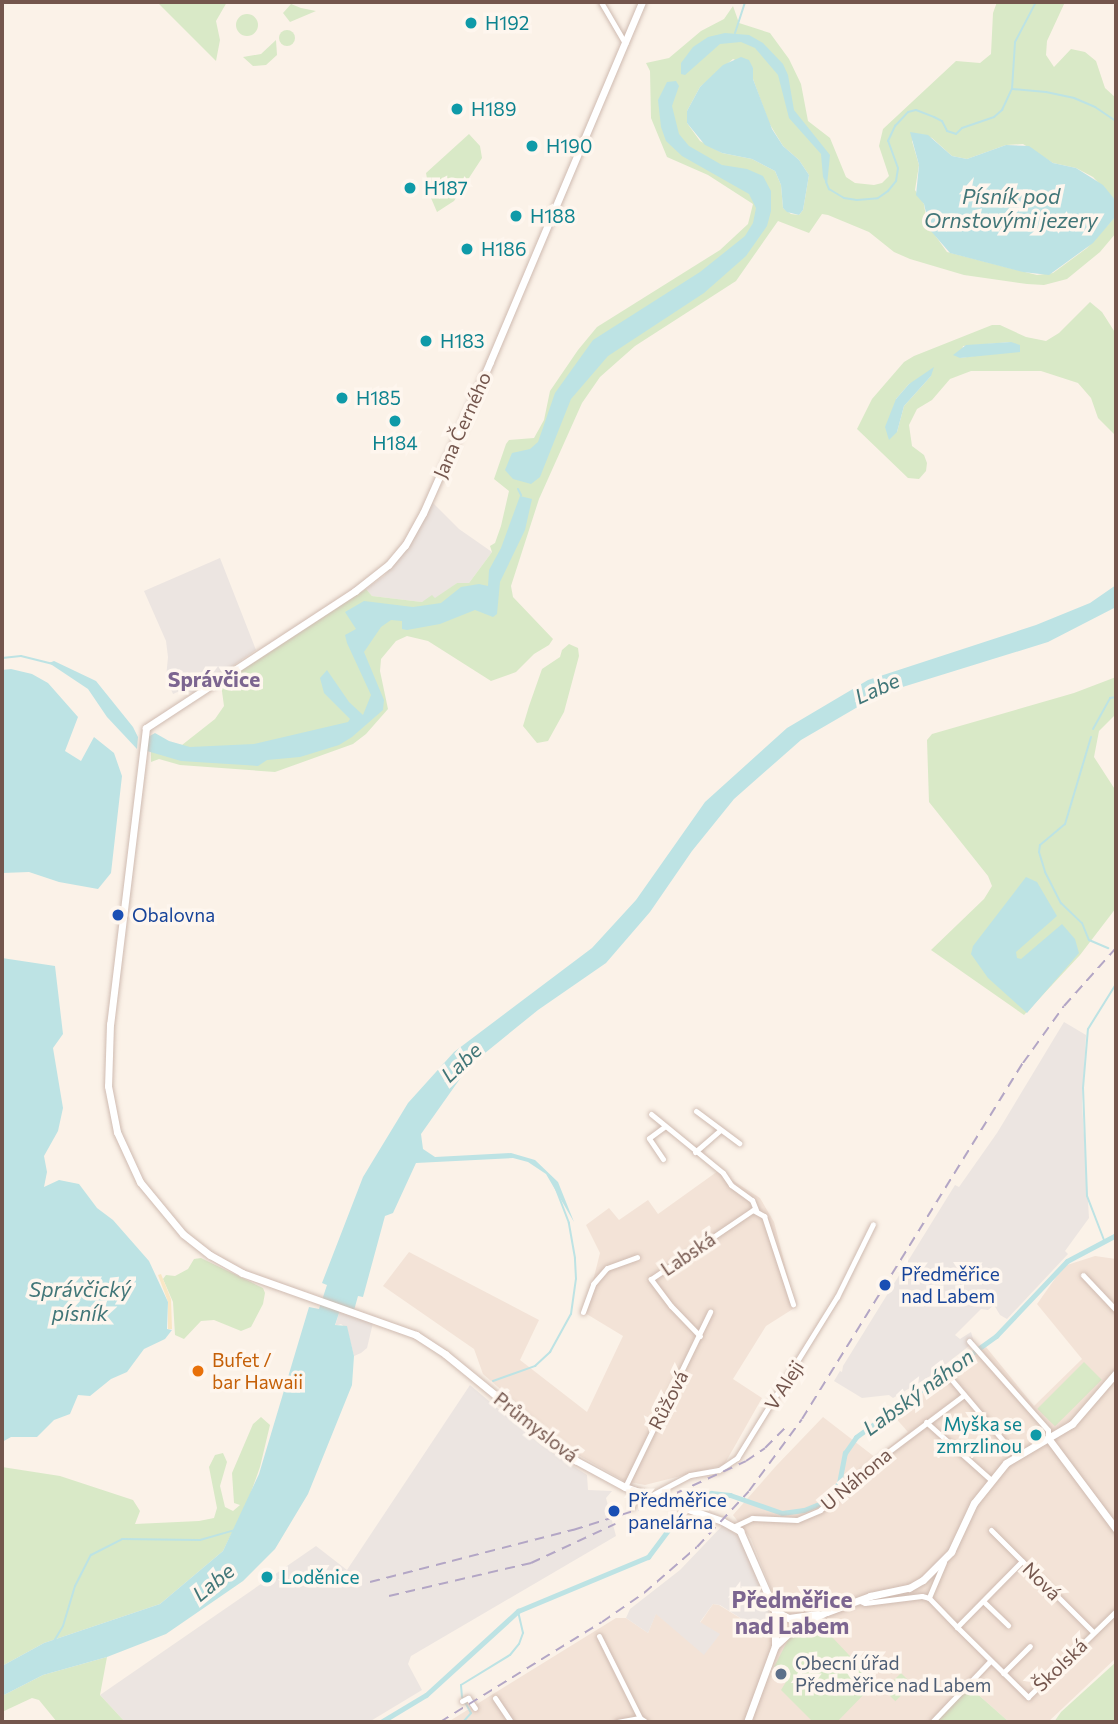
<!DOCTYPE html>
<meta charset="utf-8">
<style>
body{margin:0}
#map{position:relative;width:1118px;height:1724px;overflow:hidden;background:#fbf2e8;font-family:Commissioner,sans-serif}
div>[style]{position:absolute}
[style*='--x']{left:calc(var(--x)*1px);top:calc(var(--y)*1px);width:calc(var(--w)*1px);rotate:calc(var(--a)*1deg)}
.residential>*{inset:0;background:#f3e3d7}
.industrial>*{inset:0;background:#ece5e1}
.green>*{inset:0;background:#d9e9c7;transform-origin:0 0}
.round{border-radius:50%}
.sand>*{inset:0;background:#f9e7c5}
.water>*{inset:0;background:#bde3e4}
.stream>*{height:2px;margin:-1px;padding:0 1px;transform-origin:1px;border-radius:1px;background:#bde3e4}
.canal>*{height:5px;margin:-2.5px;padding:0 2.5px;transform-origin:2.5px;border-radius:2.5px;background:#bde3e4}
.roads{filter:drop-shadow(0 0 2px #cfbbb1) drop-shadow(0 0 2px #cfbbb1)}
.street>*{height:5px;margin:-2.5px;padding:0 2.5px;transform-origin:2.5px;border-radius:2.5px;background:#fff}
.secondary>*{height:7px;margin:-3.5px;padding:0 3.5px;transform-origin:3.5px;border-radius:3.5px;background:#fff}
.rail>*{height:2px;margin-top:-1px;transform-origin:0;background:repeating-linear-gradient(90deg,#b3a6c5 0 10px,transparent 0 17px)}
.dots>*{width:19px;height:19px;translate:-50% -50%;box-sizing:border-box;border:4px solid #fef6ee;border-radius:50%}
span{translate:-50% -50%;white-space:nowrap;text-align:center;line-height:1.15;-webkit-text-stroke:7px #fef6ee;paint-order:stroke}
.culture-label{font-size:19px;color:#0d838f}
.left{translate:0 -50%;text-align:left}
.right{translate:-100% -50%;text-align:right}
.street-label{font-size:19px;color:#74564d}
.transit-label{font-size:19px;color:#164399}
.food-label{font-size:19px;color:#c56008}
.service-label{font-size:19px;color:#4e5e75}
.water-label{font-size:21px;color:#417678;font-style:italic}
.neighbourhood-label{font-size:21px;color:#7c6590;font-weight:700}
.quarter-label{font-size:23px;color:#7c6590;font-weight:700}
.frame{position:absolute;inset:0;border:4px solid #74564d;pointer-events:none}
</style>
<div id="map">
<div class="residential">
<div style="clip-path:polygon(718px 1171px,760px 1198px,774px 1222px,796px 1307px,766px 1326px,733px 1379px,762px 1398px,724px 1465px,645px 1485px,624px 1481px,575px 1453px,483px 1374px,474px 1349px,383px 1286px,409px 1252px,539px 1320px,520px 1360px,587px 1412px,623px 1336px,585px 1313px,600px 1253px,586px 1225px,609px 1208px,619px 1220px,648px 1200px,658px 1214px)"></div>
<div style="clip-path:polygon(1095px 1256px,1116px 1259px,1116px 1658px,1048px 1722px,1009px 1722px,974px 1691px,944px 1722px,448px 1722px,616px 1618px,626px 1618px,648px 1633px,656px 1613px,700px 1623px,713px 1604px,719px 1605px,769px 1636px,779px 1609px,751px 1539px,733px 1515px,776px 1466px,823px 1417px,876px 1458px,908px 1432px,892px 1414px,959px 1356px,986px 1347px,1034px 1406px,1082px 1359px,1037px 1304px,1064px 1266px)"></div>
</div>
<div class="industrial">
<div style="clip-path:polygon(432px 502px,459px 529px,492px 552px,469px 583px,457px 583px,435px 599px,422px 602px,372px 596px,366px 589px,384px 576px,410px 545px)"></div>
<div style="clip-path:polygon(220px 558px,256px 650px,193px 693px,182px 690px,173px 694px,166px 678px,168px 657px,166px 641px,144px 591px)"></div>
<div style="clip-path:polygon(1064px 1022px,1086px 1035px,1082px 1103px,1089px 1218px,1065px 1251px,1068px 1254px,1007px 1319px,1000px 1315px,994px 1305px,988px 1310px,981px 1309px,955px 1335px,960px 1339px,971px 1332px,974px 1342px,932px 1375px,893px 1398px,889px 1395px,862px 1398px,834px 1381px,840px 1371px,842px 1372px,843px 1366px,955px 1185px,959px 1187px,997px 1133px)"></div>
<div style="clip-path:polygon(340px 1310px,373px 1323px,367px 1348px,361px 1353px,354px 1356px,347px 1329px,341px 1324px,335px 1326px)"></div>
<div style="clip-path:polygon(470px 1385px,541px 1445px,587px 1475px,588px 1490px,612px 1491px,606px 1498px,616px 1536px,411px 1656px,408px 1664px,422px 1690px,369px 1722px,125px 1722px,100px 1695px,316px 1546px,347px 1570px)"></div>
<div style="clip-path:polygon(723px 1525px,741px 1538px,769px 1610px,771px 1626px,767px 1635px,720px 1605px,713px 1604px,700px 1622px,720px 1634px,704px 1655px,656px 1614px,648px 1633px,626px 1618px,630px 1609px,680px 1570px)"></div>
</div>
<div class="green">
<div style="clip-path:polygon(157px 2px,227px 2px,216px 21px,220px 40px,216px 61px)"></div>
<div style="clip-path:polygon(evenodd,997px 2px,1065px 2px,1047px 41px,1046px 55px,1054px 67px,1071px 49px,1085px 52px,1096px 61px,1105px 88px,1116px 98px,1116px 201px,1093px 177px,1076px 168px,1053px 163px,1023px 144px,1006px 145px,967px 159px,952px 156px,932px 138px,921px 134px,912px 141px,919px 165px,915px 190px,924px 204px,927px 224px,947px 252px,1037px 275px,1053px 273px,1087px 248px,1116px 216px,1116px 233px,1100px 252px,1067px 279px,1044px 285px,1027px 284px,964px 275px,910px 259px,894px 252px,869px 232px,828px 215px,822px 214px,809px 233px,778px 221px,736px 281px,635px 346px,600px 377px,582px 403px,539px 499px,511px 586px,513px 597px,553px 639px,549px 645px,534px 654px,516px 672px,491px 681px,428px 641px,407px 636px,396px 641px,381px 659px,380px 671px,388px 709px,366px 734px,353px 744px,275px 772px,180px 765px,159px 759px,151px 762px,151px 739px,182px 745px,215px 719px,224px 706px,221px 684px,366px 589px,372px 596px,422px 602px,432px 595px,435px 598px,457px 583px,469px 583px,492px 552px,490px 546px,495px 543px,501px 526px,509px 491px,494px 479px,506px 444px,509px 440px,534px 438px,544px 420px,550px 391px,578px 350px,597px 327px,720px 250px,748px 224px,753px 204px,708px 175px,667px 157px,651px 118px,650px 71px,646px 63px,669px 58px,701px 31px,724px 19px,733px 6px,739px 23px,770px 33px,789px 59px,801px 84px,808px 121px,830px 138px,846px 177px,855px 183px,874px 185px,882px 183px,889px 176px,879px 146px,883px 129px,956px 61px,980px 63px,991px 54px,993px 13px,997px 2px,733px 59px,753px 68px,753px 79px,769px 123px,783px 146px,799px 160px,809px 175px,803px 210px,799px 215px,791px 214px,783px 208px,781px 185px,775px 171px,752px 159px,722px 153px,700px 141px,687px 123px,687px 111px,700px 87px,733px 59px)"></div>
<div style="clip-path:polygon(291px 4px,301px 8px,316px 11px,290px 22px,283px 13px)"></div>
<div class="round" style="left:236px;top:14px;width:22px;height:22px"></div>
<div class="round" style="left:279px;top:30px;width:16px;height:16px"></div>
<div style="clip-path:polygon(276px 40px,277px 55px,266px 65px,253px 66px,243px 57px,261px 54px)"></div>
<div style="clip-path:polygon(469px 134px,480px 146px,482px 158px,454px 201px,437px 212px,431px 198px,440px 195px,438px 189px,429px 190px,426px 173px)"></div>
<div style="clip-path:polygon(evenodd,1090px 302px,1102px 312px,1116px 334px,1116px 436px,1098px 418px,1091px 398px,1078px 383px,1041px 371px,971px 371px,950px 379px,932px 400px,917px 409px,909px 425px,912px 446px,924px 455px,927px 463px,926px 471px,919px 479px,908px 478px,857px 429px,872px 399px,904px 362px,914px 356px,992px 325px,1000px 325px,1026px 337px,1046px 341px,1059px 333px,1090px 302px,1011px 342px,996px 353px,960px 358px,963px 346px,1011px 342px,1090px 302px,931px 376px,904px 406px,897px 432px,896px 399px,909px 384px,931px 376px)"></div>
<div style="clip-path:polygon(569px 644px,578px 648px,579px 656px,564px 712px,548px 741px,537px 743px,523px 726px,529px 706px,542px 669px,560px 657px,562px 650px)"></div>
<div style="clip-path:polygon(1116px 677px,1116px 714px,1099px 731px,1094px 757px,1116px 791px,1116px 908px,1080px 955px,1024px 1015px,931px 950px,984px 899px,992px 886px,988px 876px,929px 802px,927px 740px,932px 734px,1074px 693px)"></div>
<div style="clip-path:polygon(201px 1258px,263px 1288px,265px 1293px,263px 1304px,251px 1327px,241px 1331px,214px 1320px,201px 1321px,184px 1339px,175px 1335px,173px 1302px,163px 1279px,166px 1275px,175px 1276px,188px 1269px,194px 1259px)"></div>
<div style="left:1084px;top:1362px;width:25px;height:66px;rotate:45deg"></div>
<div style="clip-path:polygon(261px 1417px,270px 1425px,260px 1467px,249px 1498px,223px 1551px,160px 1604px,44px 1643px,2px 1666px,2px 1467px,60px 1476px,133px 1500px,140px 1511px,135px 1524px,199px 1521px,214px 1518px,217px 1508px,209px 1467px,215px 1455px,223px 1453px,227px 1462px,220px 1486px,225px 1507px,233px 1511px,240px 1505px,234px 1503px,232px 1473px,253px 1424px)"></div>
<div style="clip-path:polygon(818px 1622px,864px 1671px,862px 1675px,872px 1686px,837px 1722px,813px 1722px,781px 1690px,789px 1677px,774px 1667px,790px 1636px)"></div>
<div style="clip-path:polygon(107px 1657px,100px 1695px,125px 1722px,57px 1722px,39px 1700px,32px 1698px,2px 1712px,2px 1696px,43px 1675px)"></div>
<div style="clip-path:polygon(1116px 1662px,1116px 1722px,1054px 1722px,1061px 1712px)"></div>
<div style="left:901px;top:1673px;width:16px;height:24px;rotate:45deg"></div>
<div style="clip-path:polygon(970px 1686px,974px 1691px,1009px 1722px,935px 1722px)"></div>
</div>
<div class="sand">
<div style="clip-path:polygon(161px 1274px,171px 1299px,172px 1329px,168px 1329px,168px 1302px,158px 1275px)"></div>
</div>
<div class="water">
<div style="clip-path:polygon(725px 33px,749px 35px,763px 43px,783px 64px,788px 75px,794px 110px,830px 155px,827px 185px,823px 177px,821px 154px,789px 118px,778px 75px,755px 48px,741px 42px,720px 44px,685px 75px,681px 74px,681px 63px,693px 47px,708px 37px)"></div>
<div style="clip-path:polygon(741px 57px,749px 60px,753px 68px,753px 79px,772px 129px,783px 146px,799px 160px,809px 175px,803px 210px,799px 215px,787px 212px,783px 208px,781px 185px,775px 171px,752px 159px,722px 153px,705px 145px,687px 123px,687px 111px,700px 87px,723px 65px)"></div>
<div style="clip-path:polygon(676px 81px,679px 86px,672px 106px,679px 134px,689px 146px,722px 165px,747px 169px,763px 176px,771px 191px,771px 211px,767px 226px,746px 256px,704px 293px,608px 356px,571px 399px,540px 477px,531px 484px,513px 479px,505px 470px,512px 453px,530px 449px,538px 442px,555px 393px,593px 340px,700px 272px,745px 236px,753px 223px,756px 208px,749px 194px,682px 156px,666px 141px,661px 127px,658px 100px,667px 82px)"></div>
<div style="clip-path:polygon(910px 132px,928px 135px,952px 156px,967px 159px,1006px 145px,1029px 146px,1053px 163px,1076px 168px,1103px 185px,1116px 201px,1116px 216px,1093px 243px,1049px 275px,1023px 272px,950px 253px,930px 230px,924px 204px,916px 195px,919px 165px)"></div>
<div style="clip-path:polygon(1011px 342px,1020px 345px,1020px 352px,960px 358px,953px 355px,966px 345px)"></div>
<div style="clip-path:polygon(934px 367px,931px 376px,904px 406px,897px 432px,889px 440px,885px 427px,896px 399px,909px 384px)"></div>
<div style="clip-path:polygon(520px 496px,532px 499px,525px 530px,500px 582px,497px 614px,493px 617px,475px 610px,440px 624px,407px 630px,402px 629px,402px 621px,391px 620px,381px 627px,364px 652px,384px 700px,383px 710px,352px 737px,339px 745px,300px 757px,267px 760px,258px 766px,181px 761px,147px 751px,148px 737px,155px 733px,169px 741px,190px 747px,254px 744px,348px 722px,350px 719px,324px 693px,320px 678px,327px 670px,349px 702px,363px 715px,371px 695px,347px 643px,345px 635px,356px 629px,345px 612px,364px 601px,413px 607px,441px 603px,461px 587px,479px 584px,488px 586px,489px 570px,501px 548px)"></div>
<div style="clip-path:polygon(1116px 585px,1116px 607px,1048px 642px,880px 694px,801px 740px,734px 799px,692px 851px,650px 912px,606px 963px,538px 1010px,469px 1066px,421px 1134px,423px 1149px,435px 1157px,511px 1153px,535px 1160px,558px 1182px,574px 1222px,546px 1174px,528px 1162px,513px 1158px,416px 1163px,393px 1213px,385px 1216px,363px 1297px,358px 1296px,353px 1314px,340px 1310px,335px 1325px,347px 1326px,354px 1356px,352px 1385px,308px 1494px,275px 1549px,243px 1581px,166px 1634px,107px 1657px,43px 1675px,2px 1696px,2px 1666px,44px 1643px,160px 1604px,223px 1551px,259px 1474px,309px 1307px,319px 1309px,327px 1285px,322px 1283px,363px 1177px,408px 1103px,454px 1052px,592px 948px,636px 900px,705px 802px,787px 728px,868px 680px,1036px 625px,1090px 603px)"></div>
<div style="clip-path:polygon(54px 661px,96px 681px,133px 727px,138px 737px,137px 749px,107px 717px,88px 689px,49px 663px)"></div>
<div style="clip-path:polygon(11px 669px,32px 674px,48px 683px,78px 717px,65px 751px,81px 761px,94px 737px,114px 753px,122px 776px,111px 873px,98px 889px,59px 882px,29px 872px,2px 873px,2px 670px)"></div>
<div style="clip-path:polygon(1026px 877px,1037px 882px,1057px 916px,1016px 952px,1017px 958px,1021px 959px,1062px 924px,1075px 939px,1079px 953px,1027px 1013px,988px 978px,971px 954px,973px 946px)"></div>
<div style="clip-path:polygon(2px 958px,55px 966px,63px 1034px,53px 1048px,63px 1108px,58px 1131px,44px 1156px,47px 1172px,44px 1187px,59px 1180px,79px 1184px,97px 1208px,113px 1220px,149px 1261px,168px 1302px,167px 1329px,172px 1330px,165px 1339px,144px 1349px,127px 1372px,111px 1379px,90px 1396px,78px 1395px,70px 1414px,54px 1420px,37px 1437px,11px 1437px,2px 1442px)"></div>
</div>
<div class="stream">
<div style="--x:735;--y:33;--w:33;--a:-72"></div>
<div style="--x:1012;--y:89;--w:34;--a:5"></div>
<div style="--x:1046;--y:92;--w:29;--a:12"></div>
<div style="--x:1074;--y:98;--w:23;--a:23"></div>
<div style="--x:1095;--y:107;--w:25;--a:34"></div>
<div style="--x:826;--y:182;--w:8;--a:67"></div>
<div style="--x:829;--y:189;--w:17;--a:31"></div>
<div style="--x:844;--y:198;--w:13;--a:9"></div>
<div style="--x:857;--y:200;--w:21;--a:-5"></div>
<div style="--x:878;--y:198;--w:12;--a:-35"></div>
<div style="--x:888;--y:191;--w:13;--a:-51"></div>
<div style="--x:896;--y:181;--w:13;--a:-81"></div>
<div style="--x:898;--y:168;--w:29;--a:-110"></div>
<div style="--x:888;--y:141;--w:17;--a:-65"></div>
<div style="--x:895;--y:126;--w:19;--a:-47"></div>
<div style="--x:908;--y:112;--w:8;--a:-14"></div>
<div style="--x:916;--y:110;--w:19;--a:21"></div>
<div style="--x:934;--y:117;--w:9;--a:27"></div>
<div style="--x:942;--y:121;--w:11;--a:63"></div>
<div style="--x:947;--y:131;--w:9;--a:18"></div>
<div style="--x:956;--y:134;--w:8;--a:-45"></div>
<div style="--x:962;--y:128;--w:34;--a:-19"></div>
<div style="--x:994;--y:117;--w:11;--a:-41"></div>
<div style="--x:1002;--y:110;--w:23;--a:-65"></div>
<div style="--x:1012;--y:89;--w:47;--a:-86.3"></div>
<div style="--x:1015;--y:42;--w:45;--a:-62.3"></div>
<div style="--x:518;--y:489;--w:7;--a:63"></div>
<div style="--x:2;--y:658;--w:19;--a:-6"></div>
<div style="--x:21;--y:656;--w:32;--a:14"></div>
<div style="--x:1093;--y:729;--w:35;--a:-61"></div>
<div style="--x:1110;--y:698;--w:6;--a:-9"></div>
<div style="--x:1091;--y:737;--w:91;--a:106.6"></div>
<div style="--x:1065;--y:824;--w:33;--a:140"></div>
<div style="--x:1040;--y:845;--w:7;--a:98"></div>
<div style="--x:1039;--y:852;--w:21;--a:73"></div>
<div style="--x:1045;--y:872;--w:35;--a:63"></div>
<div style="--x:1061;--y:903;--w:29;--a:44"></div>
<div style="--x:1082;--y:923;--w:18;--a:68"></div>
<div style="--x:1089;--y:940;--w:21;--a:23"></div>
<div style="--x:1104;--y:1240;--w:47;--a:-111.1"></div>
<div style="--x:1087;--y:1196;--w:108;--a:-92.1"></div>
<div style="--x:1083;--y:1088;--w:59;--a:-85.2"></div>
<div style="--x:1088;--y:1029;--w:53;--a:-58.1"></div>
<div style="--x:493;--y:1381;--w:45;--a:-19.7"></div>
<div style="--x:535;--y:1366;--w:21;--a:-43"></div>
<div style="--x:550;--y:1352;--w:43;--a:-61.1"></div>
<div style="--x:571;--y:1314;--w:35;--a:-82"></div>
<div style="--x:576;--y:1279;--w:21;--a:-93"></div>
<div style="--x:575;--y:1258;--w:36;--a:-100"></div>
<div style="--x:569;--y:1223;--w:40;--a:-111"></div>
<div style="--x:54;--y:1641;--w:17;--a:-59"></div>
<div style="--x:63;--y:1626;--w:42;--a:-73.3"></div>
<div style="--x:75;--y:1586;--w:35;--a:-63"></div>
<div style="--x:91;--y:1555;--w:35;--a:-27"></div>
<div style="--x:122;--y:1539;--w:78;--a:0.7"></div>
<div style="--x:200;--y:1540;--w:35;--a:-16"></div>
<div style="--x:463;--y:1722;--w:12;--a:-48"></div>
<div style="--x:471;--y:1713;--w:18;--a:-119"></div>
<div style="--x:462;--y:1697;--w:12;--a:-95"></div>
<div style="--x:461;--y:1685;--w:57;--a:-31.5"></div>
<div style="--x:510;--y:1655;--w:14;--a:-51"></div>
<div style="--x:519;--y:1644;--w:12;--a:-70"></div>
<div style="--x:523;--y:1633;--w:23;--a:-103"></div>
</div>
<div class="canal">
<div style="--x:381;--y:1722;--w:52;--a:-31"></div>
<div style="--x:426;--y:1695;--w:125;--a:-42.4"></div>
<div style="--x:518;--y:1611;--w:141;--a:-22.6"></div>
<div style="--x:648;--y:1557;--w:59;--a:-53.3"></div>
<div style="--x:683;--y:1510;--w:23;--a:-34"></div>
<div style="--x:702;--y:1497;--w:10;--a:-24"></div>
<div style="--x:711;--y:1493;--w:19;--a:6"></div>
<div style="--x:730;--y:1495;--w:55;--a:19.1"></div>
<div style="--x:782;--y:1513;--w:22;--a:-8"></div>
<div style="--x:804;--y:1510;--w:18;--a:-22"></div>
<div style="--x:821;--y:1503;--w:27;--a:-48"></div>
<div style="--x:839;--y:1483;--w:31;--a:-79"></div>
<div style="--x:845;--y:1453;--w:19;--a:-55"></div>
<div style="--x:856;--y:1437;--w:173;--a:-35.8"></div>
<div style="--x:996;--y:1336;--w:103;--a:-46.6"></div>
<div style="--x:1067;--y:1261;--w:55;--a:-28"></div>
</div>
<div class="roads">
<div class="street">
<div style="--x:601;--y:2;--w:48;--a:59.7"></div>
<div style="--x:696;--y:1111;--w:54;--a:36.7"></div>
<div style="--x:651;--y:1114;--w:93;--a:39.3"></div>
<div style="--x:723;--y:1173;--w:14;--a:56"></div>
<div style="--x:731;--y:1185;--w:26;--a:36"></div>
<div style="--x:752;--y:1200;--w:11;--a:68"></div>
<div style="--x:695;--y:1152;--w:33;--a:-41"></div>
<div style="--x:663;--y:1159;--w:25;--a:-124"></div>
<div style="--x:649;--y:1138;--w:19;--a:-36"></div>
<div style="--x:1083;--y:1275;--w:48;--a:46.7"></div>
<div style="--x:583;--y:1312;--w:30;--a:-70"></div>
<div style="--x:593;--y:1284;--w:21;--a:-49"></div>
<div style="--x:607;--y:1268;--w:32;--a:-20"></div>
<div style="--x:700;--y:1336;--w:42;--a:-134"></div>
<div style="--x:671;--y:1306;--w:34;--a:-127"></div>
<div style="--x:651;--y:1279;--w:123;--a:-34.1"></div>
<div style="--x:753;--y:1210;--w:13;--a:29"></div>
<div style="--x:764;--y:1216;--w:93;--a:71.8"></div>
<div style="--x:969;--y:1341;--w:119;--a:48.4"></div>
<div style="--x:1048;--y:1430;--w:8;--a:90"></div>
<div style="--x:951;--y:1379;--w:101;--a:49.8"></div>
<div style="--x:926;--y:1422;--w:87;--a:41.7"></div>
<div style="--x:625;--y:1487;--w:195;--a:-64.1"></div>
<div style="--x:650;--y:1496;--w:45;--a:-27.7"></div>
<div style="--x:690;--y:1475;--w:29;--a:-10"></div>
<div style="--x:719;--y:1470;--w:22;--a:-34"></div>
<div style="--x:737;--y:1458;--w:190;--a:-58.2"></div>
<div style="--x:837;--y:1297;--w:81;--a:-63.7"></div>
<div style="--x:632;--y:1507;--w:16;--a:-76"></div>
<div style="--x:735;--y:1526;--w:19;--a:-25"></div>
<div style="--x:752;--y:1518;--w:45;--a:2.5"></div>
<div style="--x:797;--y:1520;--w:25;--a:-23"></div>
<div style="--x:820;--y:1510;--w:89;--a:-40.5"></div>
<div style="--x:888;--y:1452;--w:95;--a:-36.9"></div>
<div style="--x:991;--y:1530;--w:144;--a:45"></div>
<div style="--x:1022;--y:1561;--w:93;--a:134.6"></div>
<div style="--x:957;--y:1627;--w:100;--a:44.6"></div>
<div style="--x:1028;--y:1697;--w:123;--a:-44.3"></div>
<div style="--x:944;--y:1562;--w:39;--a:113"></div>
<div style="--x:929;--y:1598;--w:40;--a:46"></div>
<div style="--x:860;--y:1601;--w:5;--a:22"></div>
<div style="--x:865;--y:1603;--w:57;--a:-7"></div>
<div style="--x:922;--y:1596;--w:7;--a:16"></div>
<div style="--x:983;--y:1601;--w:35;--a:44"></div>
<div style="--x:599;--y:1636;--w:92;--a:63.4"></div>
<div style="--x:1003;--y:1673;--w:38;--a:-45"></div>
<div style="--x:495;--y:1698;--w:29;--a:56"></div>
<div style="--x:462;--y:1701;--w:7;--a:-27"></div>
<div style="--x:468;--y:1698;--w:12;--a:55"></div>
<div style="--x:617;--y:1722;--w:23;--a:-10"></div>
<div style="--x:640;--y:1718;--w:7;--a:34"></div>
<div style="--x:932;--y:1722;--w:84;--a:-46.4"></div>
</div>
<div class="secondary">
<div style="--x:642;--y:2;--w:391;--a:112.9"></div>
<div style="--x:490;--y:362;--w:165;--a:113.9"></div>
<div style="--x:423;--y:513;--w:37;--a:119"></div>
<div style="--x:405;--y:545;--w:26;--a:130"></div>
<div style="--x:388;--y:565;--w:42;--a:141.8"></div>
<div style="--x:355;--y:591;--w:250;--a:146.8"></div>
<div style="--x:146;--y:728;--w:298;--a:96.9"></div>
<div style="--x:110;--y:1024;--w:62;--a:91.8"></div>
<div style="--x:108;--y:1086;--w:47;--a:78.9"></div>
<div style="--x:117;--y:1132;--w:55;--a:65.3"></div>
<div style="--x:140;--y:1182;--w:67;--a:50.4"></div>
<div style="--x:183;--y:1234;--w:34;--a:38"></div>
<div style="--x:210;--y:1255;--w:37;--a:29"></div>
<div style="--x:242;--y:1273;--w:185;--a:19.6"></div>
<div style="--x:416;--y:1335;--w:35;--a:33"></div>
<div style="--x:445;--y:1354;--w:168;--a:39.2"></div>
<div style="--x:575;--y:1460;--w:57;--a:28.4"></div>
<div style="--x:625;--y:1487;--w:103;--a:19.3"></div>
<div style="--x:722;--y:1521;--w:21;--a:29"></div>
<div style="--x:740;--y:1531;--w:87;--a:66.4"></div>
<div style="--x:775;--y:1611;--w:35;--a:90"></div>
<div style="--x:775;--y:1646;--w:81;--a:110.2"></div>
<div style="--x:1048;--y:1438;--w:114;--a:53.2"></div>
<div style="--x:775;--y:1611;--w:16;--a:27"></div>
<div style="--x:789;--y:1618;--w:29;--a:-8"></div>
<div style="--x:775;--y:1646;--w:25;--a:-43"></div>
<div style="--x:793;--y:1629;--w:38;--a:-27"></div>
<div style="--x:827;--y:1612;--w:46;--a:-20.4"></div>
<div style="--x:870;--y:1596;--w:40;--a:-12"></div>
<div style="--x:909;--y:1588;--w:16;--a:-30"></div>
<div style="--x:923;--y:1580;--w:40;--a:-45"></div>
<div style="--x:951;--y:1552;--w:54;--a:-64.9"></div>
<div style="--x:974;--y:1503;--w:51;--a:-51.3"></div>
<div style="--x:1006;--y:1463;--w:77;--a:-30.6"></div>
<div style="--x:1072;--y:1424;--w:67;--a:-49.2"></div>
</div>
</div>
<div class="rail">
<div style="--x:370;--y:1582;--w:210;--a:-14.4"></div>
<div style="--x:573;--y:1530;--w:77;--a:-17.5"></div>
<div style="--x:646;--y:1507;--w:110;--a:-24.7"></div>
<div style="--x:746;--y:1461;--w:23;--a:-34"></div>
<div style="--x:765;--y:1448;--w:31;--a:-45"></div>
<div style="--x:389;--y:1596;--w:146;--a:-13.1"></div>
<div style="--x:531;--y:1563;--w:93;--a:-24.9"></div>
<div style="--x:440;--y:1722;--w:190;--a:-31.7"></div>
<div style="--x:602;--y:1622;--w:51;--a:-34.6"></div>
<div style="--x:644;--y:1593;--w:70;--a:-41"></div>
<div style="--x:697;--y:1547;--w:76;--a:-47.1"></div>
<div style="--x:749;--y:1491;--w:89;--a:-53.6"></div>
<div style="--x:802;--y:1419;--w:419;--a:-58.2"></div>
<div style="--x:1023;--y:1063;--w:70;--a:-54.3"></div>
<div style="--x:1064;--y:1006;--w:78;--a:-48.1"></div>
</div>
<div class="dots">
<div style="left:471px;top:23px;background:#0f9aa8"></div>
<div style="left:457px;top:109px;background:#0f9aa8"></div>
<div style="left:532px;top:146px;background:#0f9aa8"></div>
<div style="left:410px;top:188px;background:#0f9aa8"></div>
<div style="left:516px;top:216px;background:#0f9aa8"></div>
<div style="left:467px;top:249px;background:#0f9aa8"></div>
<div style="left:426px;top:341px;background:#0f9aa8"></div>
<div style="left:342px;top:398px;background:#0f9aa8"></div>
<div style="left:395px;top:421px;background:#0f9aa8"></div>
<div style="left:118px;top:915px;background:#1a4fb4"></div>
<div style="left:885px;top:1285px;background:#1a4fb4"></div>
<div style="left:198px;top:1371px;background:#e8710a"></div>
<div style="left:1036px;top:1435px;background:#0f9aa8"></div>
<div style="left:614px;top:1511px;background:#1a4fb4"></div>
<div style="left:267px;top:1577px;background:#0f9aa8"></div>
<div style="left:781px;top:1674px;background:#5c6f8a"></div>
</div>
<div class="culture-label">
<span class="left" style="left:485px;top:23px">H192</span>
<span class="left" style="left:471px;top:109px">H189</span>
<span class="left" style="left:546px;top:146px">H190</span>
<span class="left" style="left:424px;top:188px">H187</span>
<span class="left" style="left:530px;top:216px">H188</span>
<span class="left" style="left:481px;top:249px">H186</span>
<span class="left" style="left:440px;top:341px">H183</span>
<span class="left" style="left:356px;top:398px">H185</span>
<span style="left:395px;top:443px">H184</span>
<span class="right" style="left:1022px;top:1435px">Myška se<br>zmrzlinou</span>
<span class="left" style="left:281px;top:1577px">Loděnice</span>
</div>
<div class="street-label">
<span style="left:462px;top:425px;rotate:-66deg">Jana Černého</span>
<span style="left:688px;top:1254px;rotate:-34deg">Labská</span>
<span style="left:784px;top:1385px;rotate:-57deg">V Aleji</span>
<span style="left:668px;top:1400px;rotate:-63deg">Růžová</span>
<span style="left:536px;top:1427px;rotate:38deg">Průmyslová</span>
<span style="left:856px;top:1479px;rotate:-40deg">U Náhona</span>
<span style="left:1042px;top:1581px;rotate:45deg">Nová</span>
<span style="left:1060px;top:1665px;rotate:-44deg">Školská</span>
</div>
<div class="transit-label">
<span class="left" style="left:132px;top:915px">Obalovna</span>
<span class="left" style="left:901px;top:1285px">Předměřice<br>nad Labem</span>
<span class="left" style="left:628px;top:1511px">Předměřice<br>panelárna</span>
</div>
<div class="food-label">
<span class="left" style="left:212px;top:1371px">Bufet /<br>bar Hawaii</span>
</div>
<div class="service-label">
<span class="left" style="left:795px;top:1674px">Obecní úřad<br>Předměřice nad Labem</span>
</div>
<div class="water-label">
<span style="left:1011px;top:208px">Písník pod<br>Ornstovými jezery</span>
<span style="left:877px;top:688px;rotate:-24deg">Labe</span>
<span style="left:461px;top:1062px;rotate:-43deg">Labe</span>
<span style="left:80px;top:1301px">Správčický<br>písník</span>
<span style="left:918px;top:1392px;rotate:-36deg">Labský náhon</span>
<span style="left:213px;top:1582px;rotate:-39deg">Labe</span>
</div>
<div class="neighbourhood-label">
<span style="left:214px;top:679px">Správčice</span>
</div>
<div class="quarter-label">
<span style="left:792px;top:1612px">Předměřice<br>nad Labem</span>
</div>
<div class="frame"></div>
</div>
